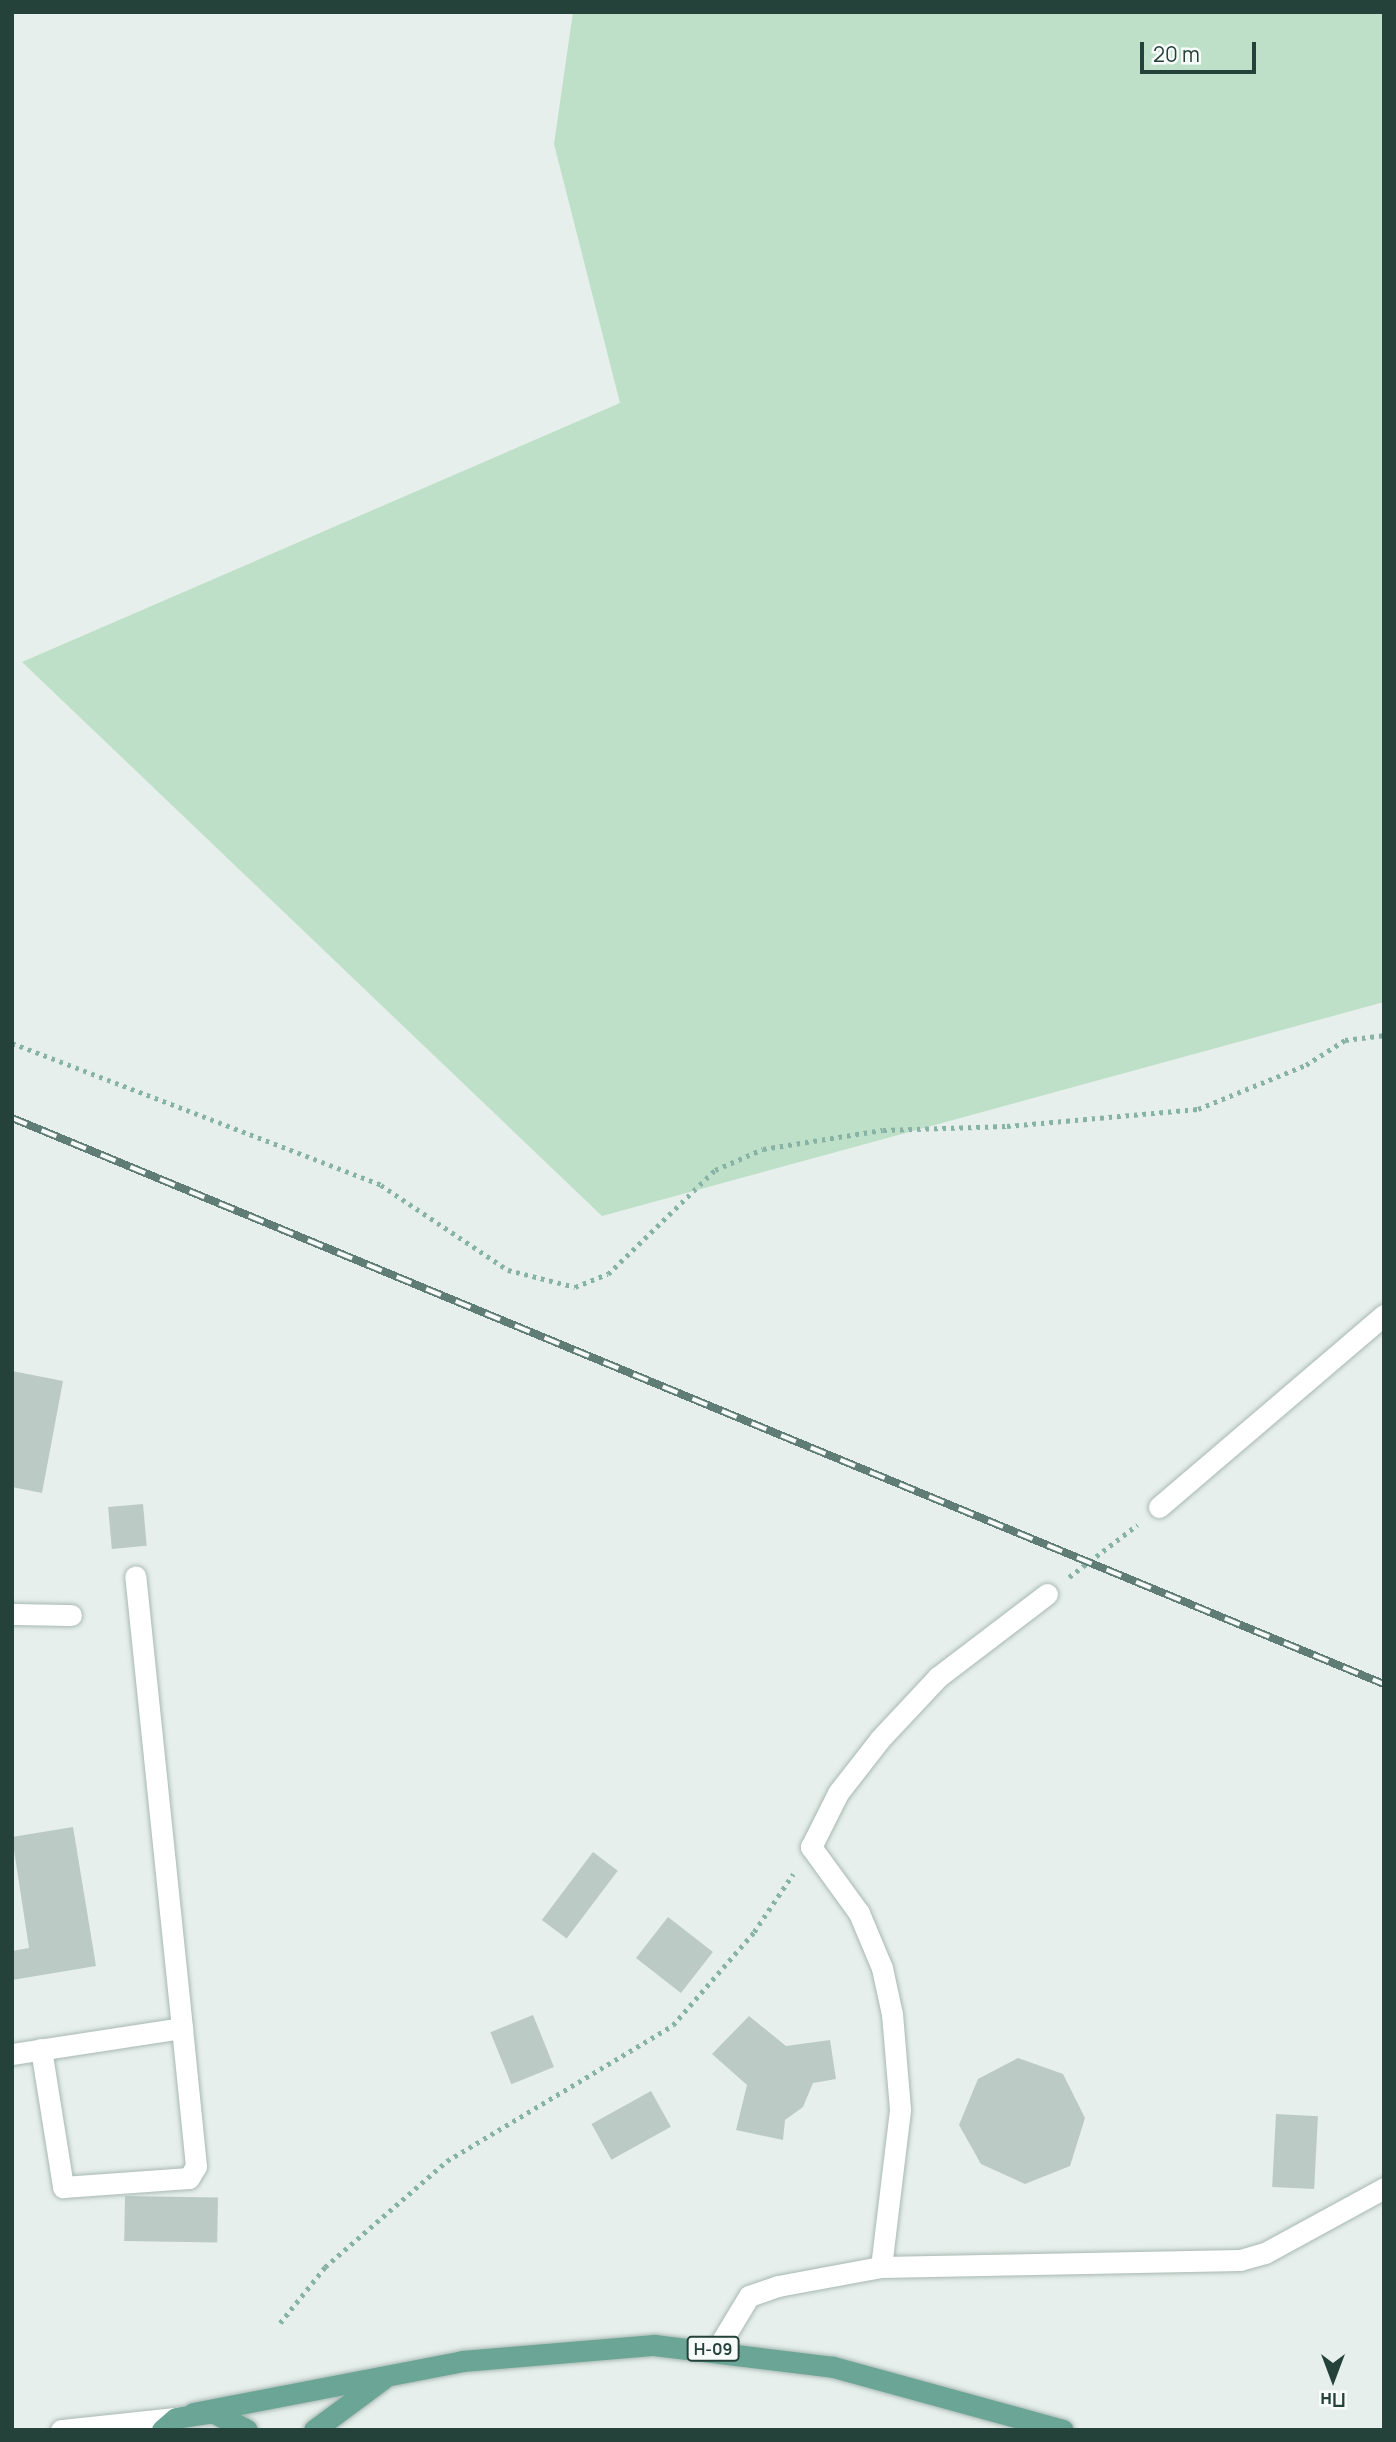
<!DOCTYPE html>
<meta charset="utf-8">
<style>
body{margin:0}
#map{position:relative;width:1396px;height:2442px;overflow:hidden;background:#e6efeb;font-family:Manrope,sans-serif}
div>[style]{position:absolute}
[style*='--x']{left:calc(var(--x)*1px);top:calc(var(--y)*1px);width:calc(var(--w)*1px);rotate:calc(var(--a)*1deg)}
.green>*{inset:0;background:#bfe0c8}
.building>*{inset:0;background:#bbcac4;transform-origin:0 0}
.path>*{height:4.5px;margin-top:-2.25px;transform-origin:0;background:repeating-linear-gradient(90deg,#86b3a5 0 3.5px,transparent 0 8.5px)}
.roads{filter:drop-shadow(0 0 2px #a8b8b2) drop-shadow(0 0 2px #a8b8b2)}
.service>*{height:21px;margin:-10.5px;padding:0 10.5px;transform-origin:10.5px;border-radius:10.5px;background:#fff}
.minor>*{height:21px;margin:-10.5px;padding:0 10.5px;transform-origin:10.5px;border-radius:10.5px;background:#fff}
.secondary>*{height:21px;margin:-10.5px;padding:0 10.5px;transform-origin:10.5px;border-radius:10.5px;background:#fff}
.primary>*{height:21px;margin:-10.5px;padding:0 10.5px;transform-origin:10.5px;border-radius:10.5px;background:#6aa596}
.rail>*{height:8px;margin-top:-4px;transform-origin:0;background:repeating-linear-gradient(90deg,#f7fbf9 0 16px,#5f7d75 0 32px);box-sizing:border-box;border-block:2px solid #5f7d75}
span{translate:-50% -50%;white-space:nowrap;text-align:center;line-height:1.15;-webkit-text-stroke:7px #f7fbf9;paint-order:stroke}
.shield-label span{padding:2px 5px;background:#f7fbf9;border:2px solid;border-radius:5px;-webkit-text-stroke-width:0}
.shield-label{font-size:16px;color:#24423a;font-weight:700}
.frame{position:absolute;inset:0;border:14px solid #24423a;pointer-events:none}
.north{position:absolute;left:1298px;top:2344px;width:70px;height:70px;-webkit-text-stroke:5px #f7fbf9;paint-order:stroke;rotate:180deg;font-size:19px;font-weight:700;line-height:28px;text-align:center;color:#24423a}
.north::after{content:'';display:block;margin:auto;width:24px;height:32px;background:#24423a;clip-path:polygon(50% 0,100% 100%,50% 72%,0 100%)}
.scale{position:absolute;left:1140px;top:42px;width:116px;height:32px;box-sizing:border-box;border:4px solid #24423a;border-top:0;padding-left:9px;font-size:21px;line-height:24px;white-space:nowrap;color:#24423a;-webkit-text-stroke:5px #f7fbf9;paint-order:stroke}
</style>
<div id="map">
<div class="green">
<div style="clip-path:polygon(573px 12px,1384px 12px,1384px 1002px,602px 1216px,22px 662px,620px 403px,554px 144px)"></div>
</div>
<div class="building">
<div style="clip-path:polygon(12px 1371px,63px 1381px,42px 1493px,12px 1487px)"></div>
<div style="left:143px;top:1504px;width:42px;height:35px;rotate:85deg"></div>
<div style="clip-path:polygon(73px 1827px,96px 1966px,12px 1980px,12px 1951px,29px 1948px,12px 1837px)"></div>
<div style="left:593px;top:1852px;width:31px;height:85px;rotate:37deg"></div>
<div style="left:668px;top:1917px;width:57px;height:52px;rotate:38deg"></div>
<div style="left:533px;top:2015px;width:56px;height:46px;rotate:68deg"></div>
<div style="clip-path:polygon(749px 2016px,786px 2046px,830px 2040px,836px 2079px,813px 2083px,803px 2107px,785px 2120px,783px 2140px,736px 2130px,747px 2085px,712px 2054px)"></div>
<div style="clip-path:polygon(1018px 2058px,1063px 2074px,1085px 2118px,1070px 2166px,1025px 2184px,981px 2164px,959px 2125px,978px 2079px)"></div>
<div style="left:651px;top:2091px;width:41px;height:68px;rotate:61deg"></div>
<div style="left:1276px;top:2114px;width:42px;height:73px;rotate:3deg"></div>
<div style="left:125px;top:2196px;width:93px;height:45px;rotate:1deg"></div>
</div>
<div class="path">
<div style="--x:12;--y:1043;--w:395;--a:21"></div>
<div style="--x:381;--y:1185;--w:153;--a:33.8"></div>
<div style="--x:508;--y:1270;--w:69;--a:14.2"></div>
<div style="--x:575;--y:1287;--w:35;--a:-22"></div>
<div style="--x:608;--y:1274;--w:149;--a:-44.2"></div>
<div style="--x:715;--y:1170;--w:52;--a:-23.6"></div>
<div style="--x:763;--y:1149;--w:121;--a:-9"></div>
<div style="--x:883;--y:1130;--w:124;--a:-1.8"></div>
<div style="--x:1007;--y:1126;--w:192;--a:-5.1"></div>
<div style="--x:1198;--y:1109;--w:117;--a:-22.2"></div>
<div style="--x:1306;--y:1065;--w:46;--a:-32.7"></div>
<div style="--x:1345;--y:1040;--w:39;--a:-7"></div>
<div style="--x:1069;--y:1577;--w:86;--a:-37.4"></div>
<div style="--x:280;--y:2323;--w:72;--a:-51.2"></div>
<div style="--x:325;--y:2267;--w:162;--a:-41"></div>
<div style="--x:447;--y:2161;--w:264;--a:-31"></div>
<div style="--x:673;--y:2025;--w:123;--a:-48.9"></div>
<div style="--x:754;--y:1932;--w:70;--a:-56.1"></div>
</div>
<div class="roads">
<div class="service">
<div style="--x:1159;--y:1507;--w:296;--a:-40.5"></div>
<div style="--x:41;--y:2049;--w:140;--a:80.9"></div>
<div style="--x:63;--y:2187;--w:126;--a:-4.1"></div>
<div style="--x:189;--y:2178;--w:14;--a:-60"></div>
<div style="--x:196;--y:2166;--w:139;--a:-95.8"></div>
<div style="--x:12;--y:2054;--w:172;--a:-8.7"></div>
<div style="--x:182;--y:2028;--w:454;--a:-95.9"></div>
<div style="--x:881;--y:2267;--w:159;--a:-83.1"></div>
<div style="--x:900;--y:2109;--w:95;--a:-94.8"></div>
<div style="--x:892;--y:2014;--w:47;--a:-102.3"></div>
<div style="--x:882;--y:1968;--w:60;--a:-112.7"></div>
<div style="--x:859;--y:1913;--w:82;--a:-126"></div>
<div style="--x:811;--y:1847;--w:60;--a:-63.4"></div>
<div style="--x:838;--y:1793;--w:68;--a:-52.1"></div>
<div style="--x:880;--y:1739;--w:85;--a:-46.9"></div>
<div style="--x:938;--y:1677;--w:137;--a:-37.3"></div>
<div style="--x:717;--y:2349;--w:62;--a:-58.9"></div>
<div style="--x:749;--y:2296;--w:31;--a:-19"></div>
<div style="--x:778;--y:2286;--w:105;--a:-10.5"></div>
<div style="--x:881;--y:2267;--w:359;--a:-1.1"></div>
<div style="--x:1240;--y:2260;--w:26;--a:-16"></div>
<div style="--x:1265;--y:2253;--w:136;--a:-28.6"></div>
</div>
<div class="minor">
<div style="--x:12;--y:1614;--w:59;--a:1"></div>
</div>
<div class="secondary">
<div style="--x:61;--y:2430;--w:116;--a:-6"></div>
</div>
<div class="primary">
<div style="--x:193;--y:2413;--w:274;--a:-10.9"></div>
<div style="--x:462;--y:2361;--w:193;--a:-4.8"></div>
<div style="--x:654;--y:2345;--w:180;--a:7"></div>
<div style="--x:833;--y:2367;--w:238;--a:15.3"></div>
<div style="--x:162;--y:2430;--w:18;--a:-41"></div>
<div style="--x:176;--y:2418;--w:36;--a:-9"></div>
<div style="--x:212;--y:2412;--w:39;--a:27"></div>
<div style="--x:314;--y:2430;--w:86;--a:-36.5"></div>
</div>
</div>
<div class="rail">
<div style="--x:12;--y:1118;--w:1484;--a:22.42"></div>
</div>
<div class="shield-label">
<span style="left:713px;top:2349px">Н-09</span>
</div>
<div class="frame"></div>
<div class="north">Пн</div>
<div class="scale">20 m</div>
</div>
